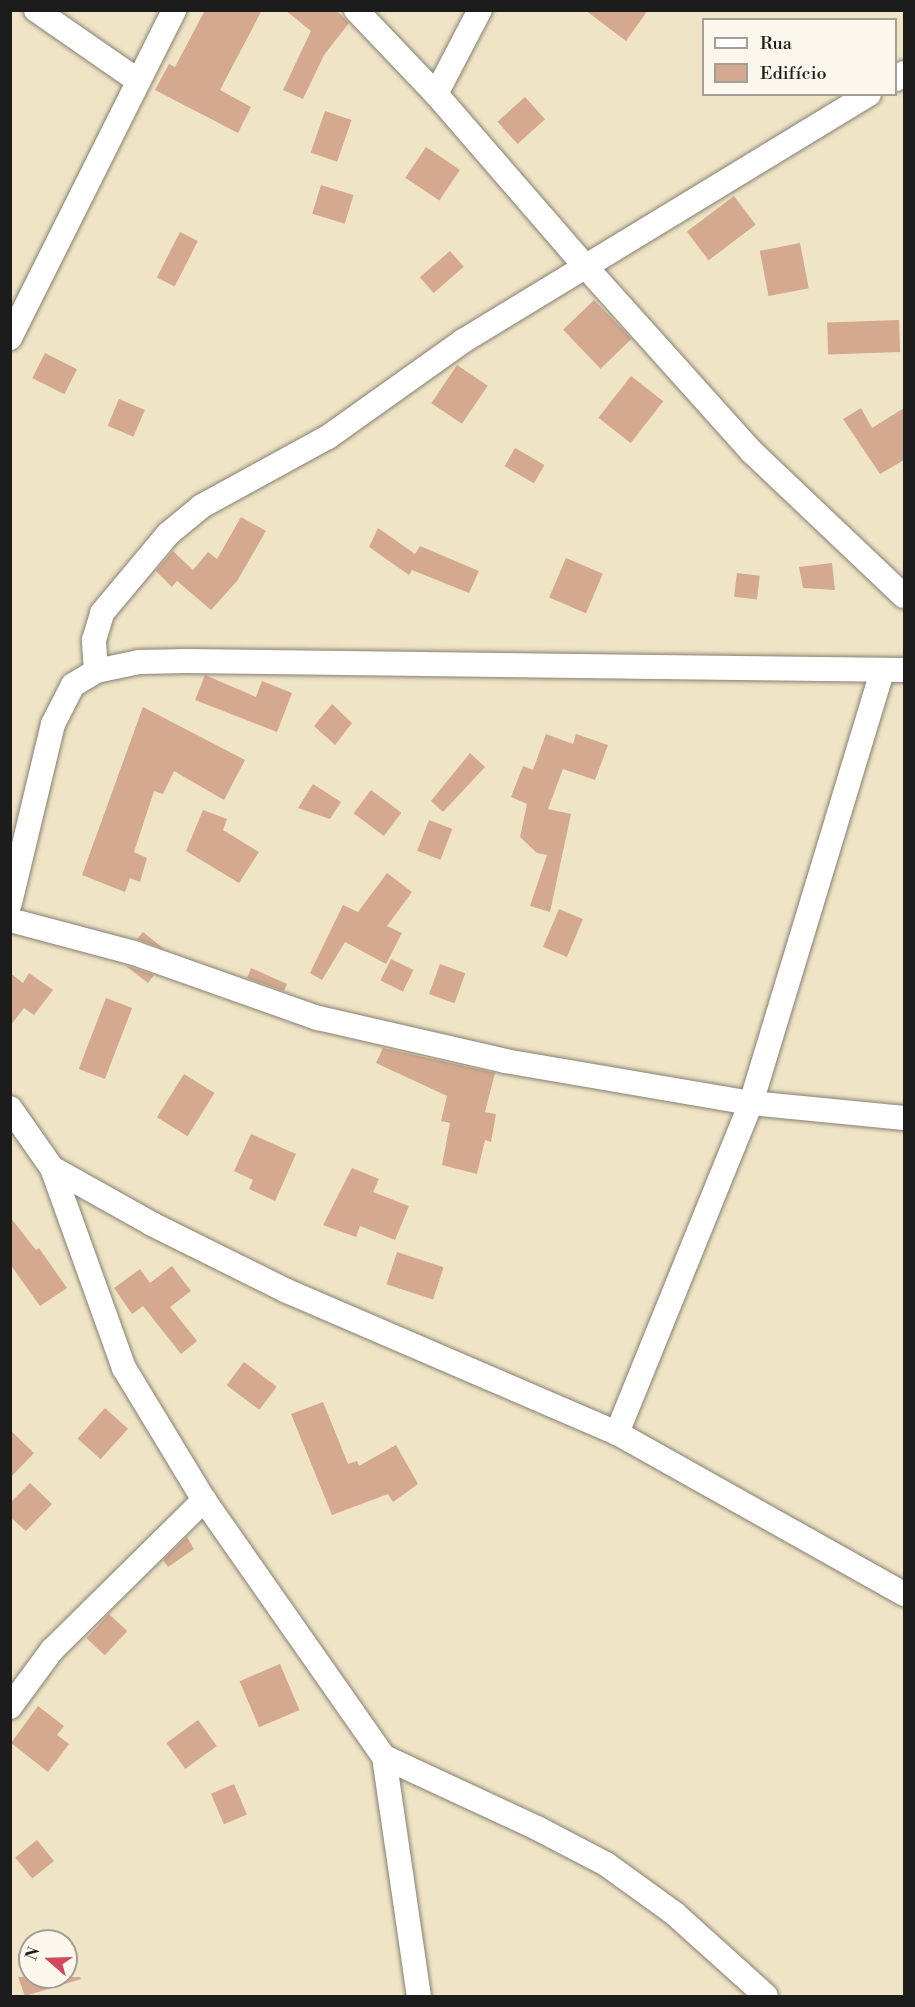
<!DOCTYPE html>
<meta charset="utf-8">
<style>
body{margin:0}
#map{position:relative;width:915px;height:2007px;overflow:hidden;background:#f0e4c6;font-family:"Libre Bodoni",serif}
div>[style]{position:absolute}
[style*='--x']{left:calc(var(--x)*1px);top:calc(var(--y)*1px);width:calc(var(--w)*1px);rotate:calc(var(--a)*1deg)}
.building>*{inset:0;background:#d4a98f;transform-origin:0 0}
.roads{filter:drop-shadow(0 0 2px #868071) drop-shadow(0 0 2px #868071)}
.street>*{height:24px;margin:-12px;padding:0 12px;transform-origin:12px;border-radius:12px;background:#fff}
span{translate:-50% -50%;white-space:nowrap;text-align:center;line-height:1.15;-webkit-text-stroke:4.5px #fbf7ec;paint-order:stroke}
.frame{position:absolute;inset:0;border:12px solid #1c1c1c;pointer-events:none}
.legend{position:absolute;left:702px;top:18px;width:195px;height:78px;box-sizing:border-box;background:#fbf7ec;border:2px solid #a29f99;margin:0;padding:8px 10px;list-style:none;font-size:18px;color:#1c1c1c}
.legend li{display:flex;align-items:center;gap:12px;height:30px}
.legend b{width:30px;border:2px solid #a29f99}
.north{position:absolute;left:18px;top:1929px;width:60px;height:60px;box-sizing:border-box;background:#fbf7ec;border:2px solid #a29f99;border-radius:50%;rotate:290deg;font-size:16px;font-weight:700;line-height:24px;text-align:center;color:#1c1c1c}
.north::after{content:'';display:block;margin:auto;width:21px;height:27px;background:#d1495b;clip-path:polygon(50% 0,100% 100%,50% 72%,0 100%)}
</style>
<div id="map">
<div class="building">
<div style="clip-path:polygon(205px 10px,262px 10px,220px 90px,251px 107px,238px 133px,155px 90px,169px 64px,175px 67px)"></div>
<div style="clip-path:polygon(285px 10px,336px 10px,349px 23px,324px 55px,303px 99px,283px 90px,311px 31px)"></div>
<div style="clip-path:polygon(585px 10px,648px 10px,626px 41px)"></div>
<div style="left:525px;top:97px;width:30px;height:37px;rotate:48deg"></div>
<div style="left:325px;top:111px;width:28px;height:44px;rotate:19deg"></div>
<div style="left:426px;top:147px;width:41px;height:37px;rotate:34deg"></div>
<div style="left:321px;top:185px;width:34px;height:30px;rotate:17deg"></div>
<div style="left:734px;top:196px;width:36px;height:59px;rotate:53deg"></div>
<div style="left:180px;top:232px;width:20px;height:51px;rotate:27deg"></div>
<div style="left:800px;top:243px;width:46px;height:41px;rotate:79deg"></div>
<div style="left:450px;top:251px;width:21px;height:40px;rotate:49deg"></div>
<div style="left:594px;top:300px;width:54px;height:43px;rotate:46deg"></div>
<div style="left:899px;top:320px;width:32px;height:72px;rotate:88deg"></div>
<div style="left:45px;top:353px;width:36px;height:28px;rotate:27deg"></div>
<div style="left:457px;top:365px;width:37px;height:46px;rotate:34deg"></div>
<div style="left:631px;top:376px;width:41px;height:53px;rotate:38deg"></div>
<div style="left:119px;top:399px;width:28px;height:29px;rotate:23deg"></div>
<div style="clip-path:polygon(861px 408px,872px 428px,904px 408px,904px 460px,880px 474px,843px 419px)"></div>
<div style="left:515px;top:448px;width:34px;height:21px;rotate:30deg"></div>
<div style="clip-path:polygon(241px 517px,266px 531px,237px 581px,211px 610px,177px 581px,172px 587px,156px 571px,173px 551px,193px 570px,208px 552px,217px 559px)"></div>
<div style="clip-path:polygon(378px 528px,415px 554px,420px 546px,479px 571px,469px 593px,412px 570px,409px 575px,369px 547px)"></div>
<div style="left:566px;top:558px;width:40px;height:43px;rotate:23deg"></div>
<div style="clip-path:polygon(832px 563px,835px 590px,803px 588px,799px 567px)"></div>
<div style="left:737px;top:573px;width:23px;height:24px;rotate:7deg"></div>
<div style="clip-path:polygon(205px 675px,256px 697px,262px 681px,292px 693px,277px 732px,195px 700px)"></div>
<div style="clip-path:polygon(332px 704px,352px 723px,335px 745px,314px 726px)"></div>
<div style="clip-path:polygon(143px 707px,245px 760px,224px 800px,174px 771px,163px 794px,154px 791px,134px 852px,147px 858px,140px 882px,130px 878px,125px 892px,82px 875px)"></div>
<div style="clip-path:polygon(546px 734px,573px 744px,576px 734px,608px 745px,595px 780px,563px 769px,548px 809px,571px 814px,550px 912px,530px 906px,547px 855px,537px 853px,520px 837px,527px 804px,511px 797px,523px 766px,533px 770px)"></div>
<div style="clip-path:polygon(470px 753px,485px 767px,443px 812px,431px 801px)"></div>
<div style="clip-path:polygon(313px 784px,341px 802px,330px 819px,298px 808px)"></div>
<div style="left:371px;top:790px;width:38px;height:29px;rotate:37deg"></div>
<div style="clip-path:polygon(203px 810px,227px 819px,223px 830px,259px 852px,239px 883px,186px 851px)"></div>
<div style="left:429px;top:820px;width:25px;height:33px;rotate:21deg"></div>
<div style="clip-path:polygon(387px 873px,412px 892px,387px 926px,402px 933px,386px 964px,345px 942px,322px 980px,310px 973px,343px 905px,358px 912px)"></div>
<div style="left:559px;top:909px;width:26px;height:41px;rotate:23deg"></div>
<div style="clip-path:polygon(143px 932px,164px 949px,137px 939px)"></div>
<div style="left:391px;top:959px;width:25px;height:24px;rotate:26deg"></div>
<div style="left:440px;top:964px;width:27px;height:32px;rotate:20deg"></div>
<div style="clip-path:polygon(126px 966px,130px 967px,154px 975px,148px 983px)"></div>
<div style="clip-path:polygon(251px 968px,287px 984px,284px 991px,247px 978px)"></div>
<div style="clip-path:polygon(10px 973px,23px 983px,29px 973px,53px 990px,34px 1015px,24px 1008px,10px 1026px)"></div>
<div style="left:106px;top:998px;width:28px;height:76px;rotate:21deg"></div>
<div style="clip-path:polygon(383px 1048px,495px 1073px,485px 1112px,496px 1114px,491px 1142px,485px 1140px,477px 1174px,442px 1165px,450px 1123px,441px 1121px,447px 1096px,376px 1063px)"></div>
<div style="left:184px;top:1074px;width:36px;height:51px;rotate:32deg"></div>
<div style="clip-path:polygon(251px 1134px,296px 1154px,275px 1201px,249px 1189px,253px 1180px,234px 1171px)"></div>
<div style="clip-path:polygon(352px 1168px,379px 1179px,373px 1192px,409px 1206px,395px 1240px,360px 1226px,356px 1237px,323px 1225px)"></div>
<div style="clip-path:polygon(10px 1217px,36px 1250px,39px 1248px,67px 1288px,40px 1306px,10px 1264px)"></div>
<div style="left:397px;top:1252px;width:49px;height:34px;rotate:18deg"></div>
<div style="clip-path:polygon(172px 1266px,191px 1291px,170px 1307px,197px 1341px,181px 1354px,143px 1306px,132px 1314px,114px 1288px,140px 1269px,150px 1283px)"></div>
<div style="left:244px;top:1362px;width:41px;height:29px;rotate:37deg"></div>
<div style="clip-path:polygon(323px 1402px,348px 1464px,357px 1461px,359px 1466px,396px 1445px,418px 1484px,393px 1502px,388px 1494px,332px 1515px,291px 1414px)"></div>
<div style="left:105px;top:1408px;width:31px;height:41px;rotate:42deg"></div>
<div style="clip-path:polygon(10px 1430px,34px 1453px,10px 1478px)"></div>
<div style="clip-path:polygon(30px 1483px,52px 1504px,26px 1531px,10px 1517px,10px 1503px)"></div>
<div style="clip-path:polygon(187px 1537px,194px 1549px,168px 1567px,163px 1560px)"></div>
<div style="left:109px;top:1614px;width:25px;height:33px;rotate:43deg"></div>
<div style="left:280px;top:1664px;width:50px;height:44px;rotate:67deg"></div>
<div style="clip-path:polygon(38px 1706px,64px 1726px,57px 1735px,69px 1744px,48px 1772px,11px 1743px)"></div>
<div style="left:198px;top:1720px;width:32px;height:39px;rotate:54deg"></div>
<div style="left:234px;top:1784px;width:33px;height:25px;rotate:67deg"></div>
<div style="left:37px;top:1840px;width:27px;height:28px;rotate:51deg"></div>
<div style="clip-path:polygon(18px 1977px,80px 1977px,81px 1979px,25px 1996px)"></div>
</div>
<div class="roads">
<div class="street">
<div style="--x:36;--y:10;--w:123;--a:34.7"></div>
<div style="--x:356;--y:10;--w:116;--a:46.4"></div>
<div style="--x:436;--y:94;--w:228;--a:49.1"></div>
<div style="--x:585;--y:266;--w:250;--a:48.1"></div>
<div style="--x:752;--y:452;--w:209;--a:43.5"></div>
<div style="--x:896;--y:79;--w:10;--a:-37"></div>
<div style="--x:436;--y:94;--w:95;--a:-62.4"></div>
<div style="--x:10;--y:338;--w:367;--a:-63.4"></div>
<div style="--x:96;--y:671;--w:31;--a:-94"></div>
<div style="--x:94;--y:640;--w:28;--a:-73"></div>
<div style="--x:102;--y:613;--w:103;--a:-50.1"></div>
<div style="--x:168;--y:534;--w:44;--a:-39.5"></div>
<div style="--x:202;--y:506;--w:144;--a:-28.7"></div>
<div style="--x:328;--y:437;--w:166;--a:-35.4"></div>
<div style="--x:463;--y:341;--w:475;--a:-31.3"></div>
<div style="--x:10;--y:903;--w:184;--a:-76.5"></div>
<div style="--x:53;--y:724;--w:44;--a:-62.9"></div>
<div style="--x:73;--y:685;--w:27;--a:-31"></div>
<div style="--x:96;--y:671;--w:44;--a:-11.8"></div>
<div style="--x:139;--y:662;--w:49;--a:-1.2"></div>
<div style="--x:188;--y:661;--w:716;--a:0.72"></div>
<div style="--x:10;--y:920;--w:128;--a:14.9"></div>
<div style="--x:134;--y:953;--w:195;--a:19.5"></div>
<div style="--x:318;--y:1018;--w:192;--a:12.9"></div>
<div style="--x:505;--y:1061;--w:250;--a:9.7"></div>
<div style="--x:751;--y:1103;--w:154;--a:5.6"></div>
<div style="--x:10;--y:1108;--w:73;--a:55"></div>
<div style="--x:52;--y:1168;--w:115;--a:29.2"></div>
<div style="--x:152;--y:1224;--w:151;--a:26.4"></div>
<div style="--x:287;--y:1291;--w:359;--a:23.3"></div>
<div style="--x:617;--y:1433;--w:329;--a:29.3"></div>
<div style="--x:52;--y:1168;--w:213;--a:70.2"></div>
<div style="--x:124;--y:1368;--w:154;--a:58.8"></div>
<div style="--x:204;--y:1500;--w:314;--a:55"></div>
<div style="--x:384;--y:1757;--w:242;--a:81.7"></div>
<div style="--x:617;--y:1433;--w:356;--a:-67.9"></div>
<div style="--x:751;--y:1103;--w:451;--a:-73.1"></div>
<div style="--x:10;--y:1707;--w:71;--a:-53.6"></div>
<div style="--x:52;--y:1650;--w:214;--a:-44.6"></div>
<div style="--x:384;--y:1757;--w:169;--a:24.9"></div>
<div style="--x:537;--y:1828;--w:78;--a:27.6"></div>
<div style="--x:606;--y:1864;--w:85;--a:35.9"></div>
<div style="--x:675;--y:1914;--w:122;--a:42"></div>
</div>
</div>
<div class="frame"></div>
<ul class="legend">
<li><b style="height:8px;background:#fff"></b>Rua</li>
<li><b style="height:16px;background:#d4a98f"></b>Edifício</li>
</ul>
<div class="north">N</div>
</div>
